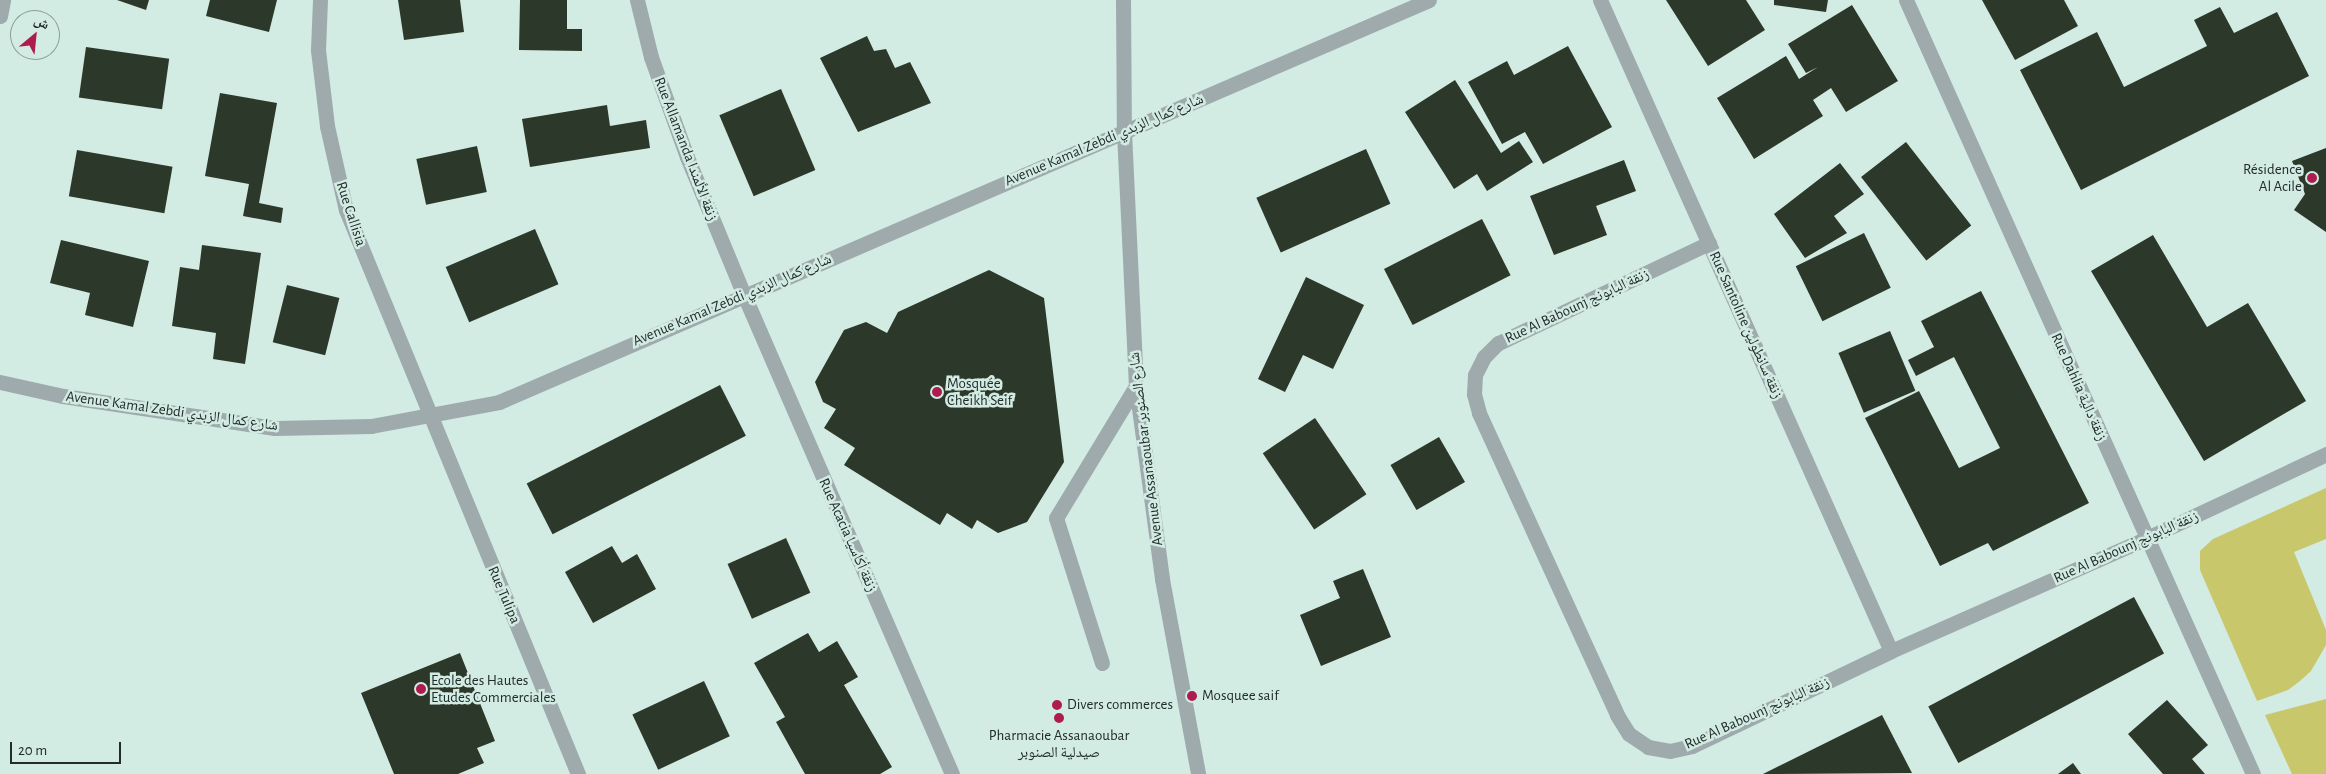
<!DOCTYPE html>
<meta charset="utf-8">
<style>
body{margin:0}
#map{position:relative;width:2326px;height:774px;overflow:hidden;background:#d2ebe3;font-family:"Alegreya Sans","Noto Naskh Arabic",sans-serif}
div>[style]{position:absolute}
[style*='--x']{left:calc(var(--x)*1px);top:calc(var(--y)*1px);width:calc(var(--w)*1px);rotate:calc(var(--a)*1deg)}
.green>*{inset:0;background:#c8c76c}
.building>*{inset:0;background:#2c382a;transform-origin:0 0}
.service>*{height:15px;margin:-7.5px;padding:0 7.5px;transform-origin:7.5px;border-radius:7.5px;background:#9faaac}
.minor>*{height:15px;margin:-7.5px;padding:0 7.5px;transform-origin:7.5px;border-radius:7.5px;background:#9faaac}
.tertiary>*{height:15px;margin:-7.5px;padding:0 7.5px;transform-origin:7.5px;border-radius:7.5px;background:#9faaac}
.dots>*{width:14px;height:14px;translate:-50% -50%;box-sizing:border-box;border:2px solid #d2ebe3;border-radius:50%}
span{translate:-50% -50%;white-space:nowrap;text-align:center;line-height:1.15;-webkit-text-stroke:5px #d2ebe3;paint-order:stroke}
.street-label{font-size:15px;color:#232c2a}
.poi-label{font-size:15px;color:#232c2a}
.right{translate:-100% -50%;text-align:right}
.left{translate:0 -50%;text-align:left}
.north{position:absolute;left:10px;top:10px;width:50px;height:50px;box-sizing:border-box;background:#d2ebe3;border:1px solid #8c9f99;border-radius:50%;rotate:28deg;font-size:14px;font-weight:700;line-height:20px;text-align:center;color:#232c2a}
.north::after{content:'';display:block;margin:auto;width:18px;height:22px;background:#ad1b4f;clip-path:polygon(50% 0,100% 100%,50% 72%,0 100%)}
.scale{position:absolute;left:10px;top:742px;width:111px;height:22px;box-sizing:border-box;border:2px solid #232c2a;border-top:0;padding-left:6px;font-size:15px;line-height:18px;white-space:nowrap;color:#232c2a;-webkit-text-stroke:4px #d2ebe3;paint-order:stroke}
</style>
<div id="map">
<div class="green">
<div style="clip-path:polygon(2326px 488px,2326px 539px,2294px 552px,2326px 630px,2326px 645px,2311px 671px,2300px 681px,2288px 690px,2257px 701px,2200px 570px,2200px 551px,2213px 539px)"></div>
<div style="clip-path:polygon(2326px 699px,2326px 774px,2292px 774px,2265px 715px)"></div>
</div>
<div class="building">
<div style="clip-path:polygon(117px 0,149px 0,146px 10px)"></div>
<div style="clip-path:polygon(210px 0,277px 0,269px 32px,206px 16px)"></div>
<div style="clip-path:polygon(398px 0,460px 0,464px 32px,404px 40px)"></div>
<div style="clip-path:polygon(520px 0,567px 0,567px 29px,582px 29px,582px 51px,519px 50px)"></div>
<div style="clip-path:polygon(1666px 0,1746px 0,1765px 30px,1708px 66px)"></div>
<div style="clip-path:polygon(1774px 0,1828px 0,1826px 12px,1774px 5px)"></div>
<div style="clip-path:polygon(1982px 0,2064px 0,2078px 26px,2015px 60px)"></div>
<div style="clip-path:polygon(1852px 5px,1898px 81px,1846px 112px,1831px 88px,1813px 100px,1823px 116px,1754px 159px,1717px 98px,1786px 56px,1799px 79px,1818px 67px,1806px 73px,1788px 44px)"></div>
<div style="clip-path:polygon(2220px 7px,2234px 33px,2277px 12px,2309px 76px,2081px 190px,2020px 70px,2097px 32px,2124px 87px,2207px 46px,2194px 20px)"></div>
<div style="clip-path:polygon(867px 36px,874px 51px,886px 49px,895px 68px,910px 62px,931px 103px,858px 132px,820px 58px)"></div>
<div style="clip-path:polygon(1568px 46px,1612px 127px,1543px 164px,1525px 132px,1502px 144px,1468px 82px,1507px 61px,1514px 75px)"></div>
<div style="left:86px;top:47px;width:84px;height:51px;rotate:8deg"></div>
<div style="clip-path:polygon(1455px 80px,1501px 153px,1519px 141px,1533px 162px,1487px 191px,1477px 174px,1454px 189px,1405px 112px)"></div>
<div style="left:781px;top:89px;width:88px;height:67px;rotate:67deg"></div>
<div style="clip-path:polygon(220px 93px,277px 103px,259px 203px,283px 208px,281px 223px,243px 216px,249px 184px,205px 176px)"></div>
<div style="clip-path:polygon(607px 105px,610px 126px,646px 120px,650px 148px,530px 167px,522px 119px)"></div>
<div style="left:1906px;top:142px;width:106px;height:57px;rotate:52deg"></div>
<div style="left:477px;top:146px;width:47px;height:62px;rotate:78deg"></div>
<div style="clip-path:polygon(2326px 148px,2326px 232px,2294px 210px,2305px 194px,2292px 161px)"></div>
<div style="left:1366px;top:149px;width:60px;height:120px;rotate:66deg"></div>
<div style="left:77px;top:150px;width:97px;height:47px;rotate:10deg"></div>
<div style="clip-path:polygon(1624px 160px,1636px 191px,1596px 206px,1607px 235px,1554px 255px,1530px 196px)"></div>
<div style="clip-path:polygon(1840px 163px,1864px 194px,1834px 216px,1847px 233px,1805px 258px,1774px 214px)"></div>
<div style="left:1482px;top:219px;width:63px;height:110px;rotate:63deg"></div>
<div style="left:535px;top:229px;width:60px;height:97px;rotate:67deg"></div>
<div style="left:1864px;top:233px;width:61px;height:76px;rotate:64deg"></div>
<div style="clip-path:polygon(2153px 235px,2207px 327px,2248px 303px,2306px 401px,2204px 461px,2091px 271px)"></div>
<div style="clip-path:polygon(61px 240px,149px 261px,133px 327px,85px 315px,90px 293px,50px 283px)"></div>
<div style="clip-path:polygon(202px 245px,261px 253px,245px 364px,213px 359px,216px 333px,172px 326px,180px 267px,199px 270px)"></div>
<div style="clip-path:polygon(989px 270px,1044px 298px,1064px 462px,1027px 522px,998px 533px,977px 520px,972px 529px,947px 513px,940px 525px,844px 465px,855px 448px,824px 428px,836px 409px,823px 402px,815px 382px,844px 330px,866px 322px,887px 333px,898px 312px)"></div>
<div style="clip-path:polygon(1306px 277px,1364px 305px,1333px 369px,1303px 355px,1285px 392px,1258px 379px)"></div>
<div style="left:287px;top:285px;width:54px;height:59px;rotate:14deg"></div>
<div style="clip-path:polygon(1981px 291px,2089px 503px,1993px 551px,1988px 543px,1940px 566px,1865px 418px,1919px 391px,1959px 468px,2000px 448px,1954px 357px,1916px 376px,1908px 360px,1934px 347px,1921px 321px)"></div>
<div style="left:1890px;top:331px;width:65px;height:56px;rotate:67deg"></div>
<div style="left:720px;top:385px;width:57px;height:217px;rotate:63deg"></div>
<div style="left:1315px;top:418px;width:92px;height:63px;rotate:56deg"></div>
<div style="left:1439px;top:437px;width:52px;height:56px;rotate:60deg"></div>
<div style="left:786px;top:538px;width:60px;height:64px;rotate:66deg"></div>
<div style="clip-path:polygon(612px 546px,622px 563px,637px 554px,656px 589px,593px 623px,565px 572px)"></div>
<div style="clip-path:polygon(1363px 569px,1391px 637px,1321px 666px,1300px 615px,1340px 598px,1333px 581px)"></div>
<div style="left:2134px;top:597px;width:64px;height:233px;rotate:62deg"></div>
<div style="clip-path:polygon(808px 633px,819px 652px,837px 641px,858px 677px,844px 685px,892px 767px,880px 774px,805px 774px,776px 722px,785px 717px,754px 663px)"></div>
<div style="clip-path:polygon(460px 653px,495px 741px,477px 748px,484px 763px,458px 774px,394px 774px,361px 693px)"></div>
<div style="left:704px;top:681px;width:61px;height:79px;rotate:65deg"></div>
<div style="clip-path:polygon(2167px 700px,2208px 745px,2192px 759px,2205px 774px,2163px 774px,2128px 734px)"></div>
<div style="clip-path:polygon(1882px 715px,1912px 773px,1763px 774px)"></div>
<div style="clip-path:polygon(2073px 763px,2081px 774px,2058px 774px)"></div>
</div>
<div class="service">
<div style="--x:1102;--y:663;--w:152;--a:-107.6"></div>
<div style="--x:1056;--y:518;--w:154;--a:-58.8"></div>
</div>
<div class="minor">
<div style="--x:320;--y:0;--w:50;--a:92.3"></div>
<div style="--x:318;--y:50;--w:77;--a:83.2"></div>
<div style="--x:327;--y:126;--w:86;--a:77.3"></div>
<div style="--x:346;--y:210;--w:610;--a:67.64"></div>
<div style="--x:637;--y:0;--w:59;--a:76.2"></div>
<div style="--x:651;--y:57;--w:106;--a:70.2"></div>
<div style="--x:687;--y:157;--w:149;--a:67.6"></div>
<div style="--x:744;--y:295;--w:522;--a:66.53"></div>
<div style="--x:1600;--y:0;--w:713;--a:65.92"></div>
<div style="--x:1906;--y:0;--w:848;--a:65.85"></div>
<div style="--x:0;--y:16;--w:16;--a:-79"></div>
<div style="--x:1709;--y:243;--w:233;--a:154.6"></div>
<div style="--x:1498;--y:343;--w:20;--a:135"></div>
<div style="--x:1484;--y:357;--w:20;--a:117"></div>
<div style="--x:1475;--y:375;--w:19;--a:93"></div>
<div style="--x:1474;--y:394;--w:20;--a:75"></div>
<div style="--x:1479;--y:413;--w:332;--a:65.4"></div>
<div style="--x:1617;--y:715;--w:22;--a:58"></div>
<div style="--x:1629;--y:734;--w:23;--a:34"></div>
<div style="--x:1648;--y:747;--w:22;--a:10"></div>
<div style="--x:1670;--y:751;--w:23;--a:-13"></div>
<div style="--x:1692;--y:746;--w:221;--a:-25.5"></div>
<div style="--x:1891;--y:651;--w:280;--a:-23.8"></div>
<div style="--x:2147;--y:538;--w:198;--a:-25.1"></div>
</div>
<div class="tertiary">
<div style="--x:1123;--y:0;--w:132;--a:89.6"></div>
<div style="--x:1124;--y:132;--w:254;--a:87.3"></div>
<div style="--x:1136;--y:386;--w:195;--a:82.3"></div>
<div style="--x:1162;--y:579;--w:198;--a:79.5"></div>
<div style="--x:0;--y:382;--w:65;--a:12.5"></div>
<div style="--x:63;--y:396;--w:214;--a:8.6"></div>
<div style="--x:275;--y:428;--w:96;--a:-1.2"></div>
<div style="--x:371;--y:426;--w:130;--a:-10.6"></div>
<div style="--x:499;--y:402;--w:1013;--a:-23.38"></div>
</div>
<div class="dots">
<div style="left:2312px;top:178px;background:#ad1b4f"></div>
<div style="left:937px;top:392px;background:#ad1b4f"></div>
<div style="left:421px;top:689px;background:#ad1b4f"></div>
<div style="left:1192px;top:696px;background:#ad1b4f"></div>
<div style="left:1057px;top:705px;background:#ad1b4f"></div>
<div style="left:1059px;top:718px;background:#ad1b4f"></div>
</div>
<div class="street-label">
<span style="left:1104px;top:140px;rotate:-23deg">Avenue Kamal Zebdi شارع كمال الزبدي</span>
<span style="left:686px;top:149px;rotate:69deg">Rue Allamanda زنقة الألمندا</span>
<span style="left:351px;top:214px;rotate:72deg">Rue Callisia</span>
<span style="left:732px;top:300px;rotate:-23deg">Avenue Kamal Zebdi شارع كمال الزبدي</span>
<span style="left:1577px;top:306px;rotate:-25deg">Rue Al Babounj زنقة البابونج</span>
<span style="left:1746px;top:325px;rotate:66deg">Rue Santoline زنقة سانطولين</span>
<span style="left:2079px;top:387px;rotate:66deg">Rue Dahlia زنقة دالية</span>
<span style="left:172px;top:411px;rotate:8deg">Avenue Kamal Zebdi شارع كمال الزبدي</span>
<span style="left:1146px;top:449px;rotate:-97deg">Avenue Assanaoubar شارع الصنوبر</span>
<span style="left:848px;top:535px;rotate:66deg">Rue Acacia زنقة أكاسيا</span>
<span style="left:2126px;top:547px;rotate:-24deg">Rue Al Babounj زنقة البابونج</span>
<span style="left:504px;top:595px;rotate:67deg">Rue Tulipa</span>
<span style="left:1757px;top:713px;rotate:-24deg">Rue Al Babounj زنقة البابونج</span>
</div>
<div class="poi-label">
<span class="right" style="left:2302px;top:178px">Résidence<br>Al Acile</span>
<span class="left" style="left:947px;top:392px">Mosquée<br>Cheikh Seif</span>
<span class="left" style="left:431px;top:689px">Ecole des Hautes<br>Etudes Commerciales</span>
<span class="left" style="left:1202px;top:696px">Mosquee saif</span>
<span class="left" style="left:1067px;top:705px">Divers commerces</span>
<span style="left:1059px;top:744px">Pharmacie Assanaoubar<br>صيدلية الصنوبر</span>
</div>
<div class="north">ش</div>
<div class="scale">20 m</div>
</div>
